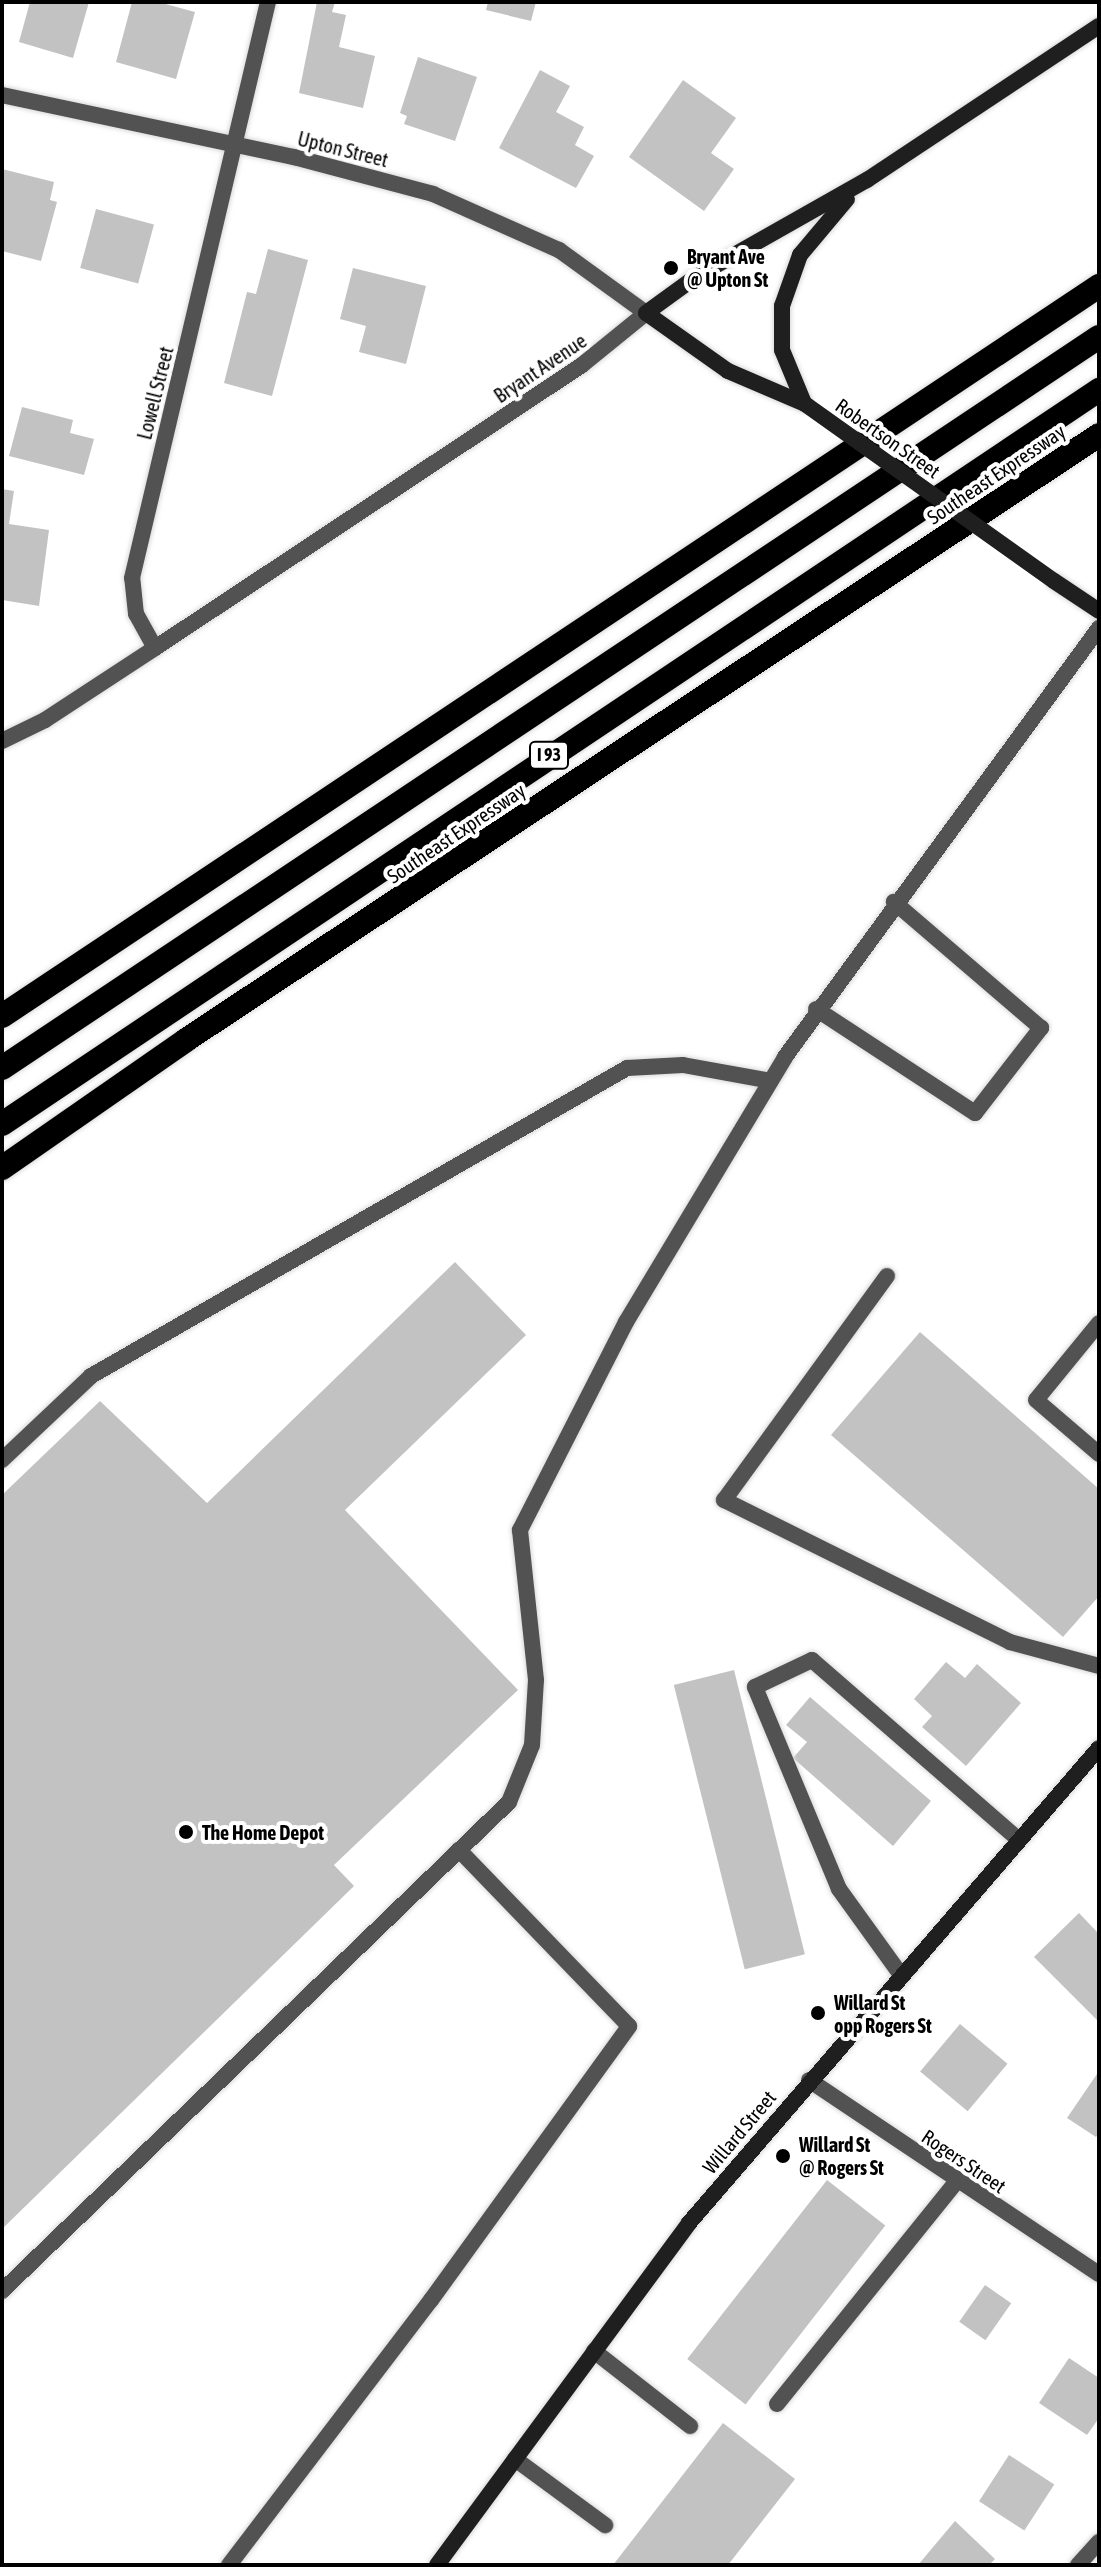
<!DOCTYPE html>
<style>
body{margin:0}
#map{position:relative;width:1101px;height:2567px;overflow:hidden;background:#fff;font-family:"Asap Condensed",sans-serif}
div>[style]{position:absolute}
[style*='--x']{left:calc(var(--x)*1px);top:calc(var(--y)*1px);width:calc(var(--w)*1px);rotate:calc(var(--a)*1deg)}
.building>*{inset:0;background:#c2c2c2;transform-origin:0 0}
.roads{filter:drop-shadow(0 0 2px #dbdbdb) drop-shadow(0 0 2px #dbdbdb)}
.service>*{height:16px;margin:-8px;padding:0 8px;transform-origin:8px;border-radius:8px;background:#525252}
.minor>*{height:16px;margin:-8px;padding:0 8px;transform-origin:8px;border-radius:8px;background:#525252}
.tertiary>*{height:16px;margin:-8px;padding:0 8px;transform-origin:8px;border-radius:8px;background:#525252}
.secondary>*{height:16px;margin:-8px;padding:0 8px;transform-origin:8px;border-radius:8px;background:#1f1f1f}
.motorway>*{height:24px;margin:-12px;padding:0 12px;transform-origin:12px;border-radius:12px;background:#000}
.secondary-bridge>*{height:16px;margin:-8px;padding:0 8px;transform-origin:8px;border-radius:8px;background:#1f1f1f}
.dots>*{width:22px;height:22px;translate:-50% -50%;box-sizing:border-box;border:4px solid #fff;border-radius:50%}
span{translate:-50% -50%;white-space:nowrap;text-align:center;line-height:1.15;-webkit-text-stroke:8px #fff;paint-order:stroke}
.shield-label span{padding:2px 6px;background:#fff;border:2px solid;border-radius:6px;-webkit-text-stroke-width:0}
.shield-label{font-size:18px;color:#000;font-weight:700}
.street-label{font-size:20px;color:#000}
.poi-label{font-size:20px;color:#000;font-weight:700}
.left{translate:0 -50%;text-align:left}
.frame{position:absolute;inset:0;border:4px solid #000;pointer-events:none}
</style>
<div id="map">
<div class="building">
<div style="clip-path:polygon(30px 2px,89px 2px,73px 58px,19px 42px)"></div>
<div style="clip-path:polygon(132px 2px,158px 2px,195px 12px,176px 79px,116px 62px)"></div>
<div style="clip-path:polygon(317px 2px,335px 2px,332px 12px,346px 15px,339px 47px,375px 56px,363px 108px,299px 93px)"></div>
<div style="clip-path:polygon(488px 2px,536px 2px,531px 21px,486px 10px)"></div>
<div style="clip-path:polygon(418px 57px,477px 77px,455px 141px,404px 124px,407px 116px,400px 113px)"></div>
<div style="clip-path:polygon(540px 70px,570px 86px,556px 112px,584px 127px,575px 145px,594px 156px,576px 188px,499px 148px)"></div>
<div style="clip-path:polygon(683px 80px,736px 118px,711px 153px,734px 169px,704px 211px,629px 157px)"></div>
<div style="clip-path:polygon(2px 169px,54px 182px,50px 200px,57px 202px,41px 261px,2px 251px)"></div>
<div style="left:96px;top:209px;width:60px;height:61px;rotate:15deg"></div>
<div style="clip-path:polygon(268px 249px,308px 260px,272px 396px,224px 383px,247px 292px,256px 294px)"></div>
<div style="clip-path:polygon(353px 268px,426px 286px,406px 364px,359px 352px,366px 326px,340px 319px)"></div>
<div style="clip-path:polygon(22px 407px,73px 420px,70px 433px,94px 439px,84px 475px,9px 456px)"></div>
<div style="clip-path:polygon(2px 489px,14px 491px,9px 524px,49px 530px,39px 606px,2px 600px)"></div>
<div style="clip-path:polygon(455px 1262px,526px 1335px,345px 1510px,518px 1690px,334px 1865px,354px 1886px,2px 2229px,2px 1495px,100px 1401px,207px 1503px)"></div>
<div style="clip-path:polygon(920px 1332px,1099px 1489px,1099px 1596px,1063px 1637px,831px 1435px)"></div>
<div style="clip-path:polygon(946px 1662px,965px 1678px,977px 1664px,1021px 1703px,966px 1766px,922px 1727px,932px 1716px,914px 1699px)"></div>
<div style="left:734px;top:1670px;width:293px;height:62px;rotate:76deg"></div>
<div style="clip-path:polygon(810px 1697px,931px 1801px,893px 1846px,793px 1758px,807px 1742px,786px 1725px)"></div>
<div style="clip-path:polygon(1079px 1913px,1099px 1934px,1099px 2022px,1034px 1957px)"></div>
<div style="left:960px;top:2024px;width:62px;height:62px;rotate:40deg"></div>
<div style="clip-path:polygon(1099px 2071px,1099px 2133px,1096px 2137px,1067px 2118px)"></div>
<div style="left:827px;top:2180px;width:74px;height:227px;rotate:38deg"></div>
<div style="left:985px;top:2285px;width:32px;height:45px;rotate:35deg"></div>
<div style="clip-path:polygon(1069px 2358px,1099px 2378px,1099px 2418px,1087px 2435px,1039px 2403px)"></div>
<div style="clip-path:polygon(723px 2423px,795px 2479px,728px 2565px,613px 2565px)"></div>
<div style="left:1009px;top:2455px;width:54px;height:55px;rotate:33deg"></div>
<div style="clip-path:polygon(955px 2521px,995px 2559px,989px 2565px,918px 2565px)"></div>
</div>
<div class="roads">
<div class="service">
<div style="--x:816;--y:1009;--w:190;--a:33.2"></div>
<div style="--x:975;--y:1113;--w:108;--a:-52.2"></div>
<div style="--x:1041;--y:1028;--w:194;--a:-139.4"></div>
<div style="--x:887;--y:1276;--w:277;--a:126"></div>
<div style="--x:724;--y:1500;--w:319;--a:26.4"></div>
<div style="--x:1010;--y:1642;--w:92;--a:15.1"></div>
<div style="--x:1099;--y:1323;--w:99;--a:129.3"></div>
<div style="--x:1036;--y:1400;--w:83;--a:40.6"></div>
<div style="--x:2;--y:1460;--w:122;--a:-43.3"></div>
<div style="--x:91;--y:1376;--w:618;--a:-29.88"></div>
<div style="--x:627;--y:1068;--w:56;--a:-3.1"></div>
<div style="--x:683;--y:1065;--w:89;--a:10.3"></div>
<div style="--x:901;--y:1975;--w:106;--a:-125.8"></div>
<div style="--x:839;--y:1889;--w:219;--a:-112.6"></div>
<div style="--x:755;--y:1687;--w:63;--a:-25.3"></div>
<div style="--x:812;--y:1660;--w:274;--a:41"></div>
<div style="--x:2;--y:2291;--w:704;--a:-43.96"></div>
<div style="--x:509;--y:1802;--w:61;--a:-68"></div>
<div style="--x:532;--y:1745;--w:65;--a:-86.5"></div>
<div style="--x:536;--y:1680;--w:151;--a:-96.1"></div>
<div style="--x:520;--y:1530;--w:233;--a:-63"></div>
<div style="--x:626;--y:1322;--w:309;--a:-59"></div>
<div style="--x:785;--y:1057;--w:532;--a:-53.8"></div>
<div style="--x:594;--y:2351;--w:122;--a:38"></div>
<div style="--x:777;--y:2404;--w:287;--a:-51.1"></div>
<div style="--x:515;--y:2459;--w:112;--a:36.3"></div>
<div style="--x:229;--y:2565;--w:333;--a:-52.7"></div>
<div style="--x:431;--y:2300;--w:338;--a:-54.1"></div>
<div style="--x:629;--y:2026;--w:245;--a:-134"></div>
</div>
<div class="minor">
<div style="--x:2;--y:95;--w:299;--a:12"></div>
<div style="--x:294;--y:157;--w:144;--a:14.9"></div>
<div style="--x:433;--y:194;--w:138;--a:24"></div>
<div style="--x:559;--y:250;--w:107;--a:35.9"></div>
<div style="--x:155;--y:648;--w:39;--a:-119"></div>
<div style="--x:136;--y:614;--w:36;--a:-96"></div>
<div style="--x:132;--y:578;--w:592;--a:-76.72"></div>
<div style="--x:809;--y:2080;--w:349;--a:33.8"></div>
<div style="--x:1078;--y:2565;--w:31;--a:-48"></div>
</div>
<div class="tertiary">
<div style="--x:2;--y:741;--w:48;--a:-26"></div>
<div style="--x:45;--y:720;--w:131;--a:-33.2"></div>
<div style="--x:155;--y:648;--w:512;--a:-33.53"></div>
<div style="--x:582;--y:365;--w:82;--a:-39.1"></div>
</div>
<div class="secondary">
<div style="--x:804;--y:403;--w:57;--a:-112.5"></div>
<div style="--x:782;--y:350;--w:44;--a:-90"></div>
<div style="--x:782;--y:306;--w:54;--a:-70.6"></div>
<div style="--x:800;--y:255;--w:73;--a:-50"></div>
<div style="--x:805;--y:404;--w:84;--a:-156.8"></div>
<div style="--x:728;--y:371;--w:100;--a:-144.7"></div>
<div style="--x:646;--y:313;--w:63;--a:-36"></div>
<div style="--x:697;--y:276;--w:195;--a:-29.5"></div>
<div style="--x:867;--y:180;--w:278;--a:-33.6"></div>
<div style="--x:1054;--y:581;--w:54;--a:33.7"></div>
<div style="--x:437;--y:2565;--w:425;--a:-53.6"></div>
<div style="--x:689;--y:2223;--w:627;--a:-49.2"></div>
</div>
<div class="motorway">
<div style="--x:2;--y:1016;--w:1318;--a:-33.64"></div>
<div style="--x:2;--y:1068;--w:1318;--a:-33.68"></div>
<div style="--x:2;--y:1124;--w:1320;--a:-33.79"></div>
<div style="--x:2;--y:1168;--w:224;--a:-34.8"></div>
<div style="--x:186;--y:1040;--w:1095;--a:-33.53"></div>
</div>
</div>
<div class="secondary-bridge">
<div style="--x:805;--y:404;--w:305;--a:35.4"></div>
</div>
<div class="dots">
<div style="left:671px;top:268px;background:#000"></div>
<div style="left:186px;top:1832px;background:#000"></div>
<div style="left:818px;top:2013px;background:#000"></div>
<div style="left:783px;top:2156px;background:#000"></div>
</div>
<div class="shield-label">
<span style="left:549px;top:755px">I 93</span>
</div>
<div class="street-label">
<span style="left:343px;top:149px;rotate:14deg">Upton Street</span>
<span style="left:540px;top:368px;rotate:-34deg">Bryant Avenue</span>
<span style="left:155px;top:393px;rotate:-76deg">Lowell Street</span>
<span style="left:888px;top:438px;rotate:35deg">Robertson Street</span>
<span style="left:996px;top:474px;rotate:-34deg">Southeast Expressway</span>
<span style="left:456px;top:833px;rotate:-34deg">Southeast Expressway</span>
<span style="left:739px;top:2132px;rotate:-50deg">Willard Street</span>
<span style="left:964px;top:2161px;rotate:34deg">Rogers Street</span>
</div>
<div class="poi-label">
<span class="left" style="left:687px;top:268px">Bryant Ave<br>@ Upton St</span>
<span class="left" style="left:202px;top:1832px">The Home Depot</span>
<span class="left" style="left:834px;top:2014px">Willard St<br>opp Rogers St</span>
<span class="left" style="left:799px;top:2156px">Willard St<br>@ Rogers St</span>
</div>
<div class="frame"></div>
</div>
